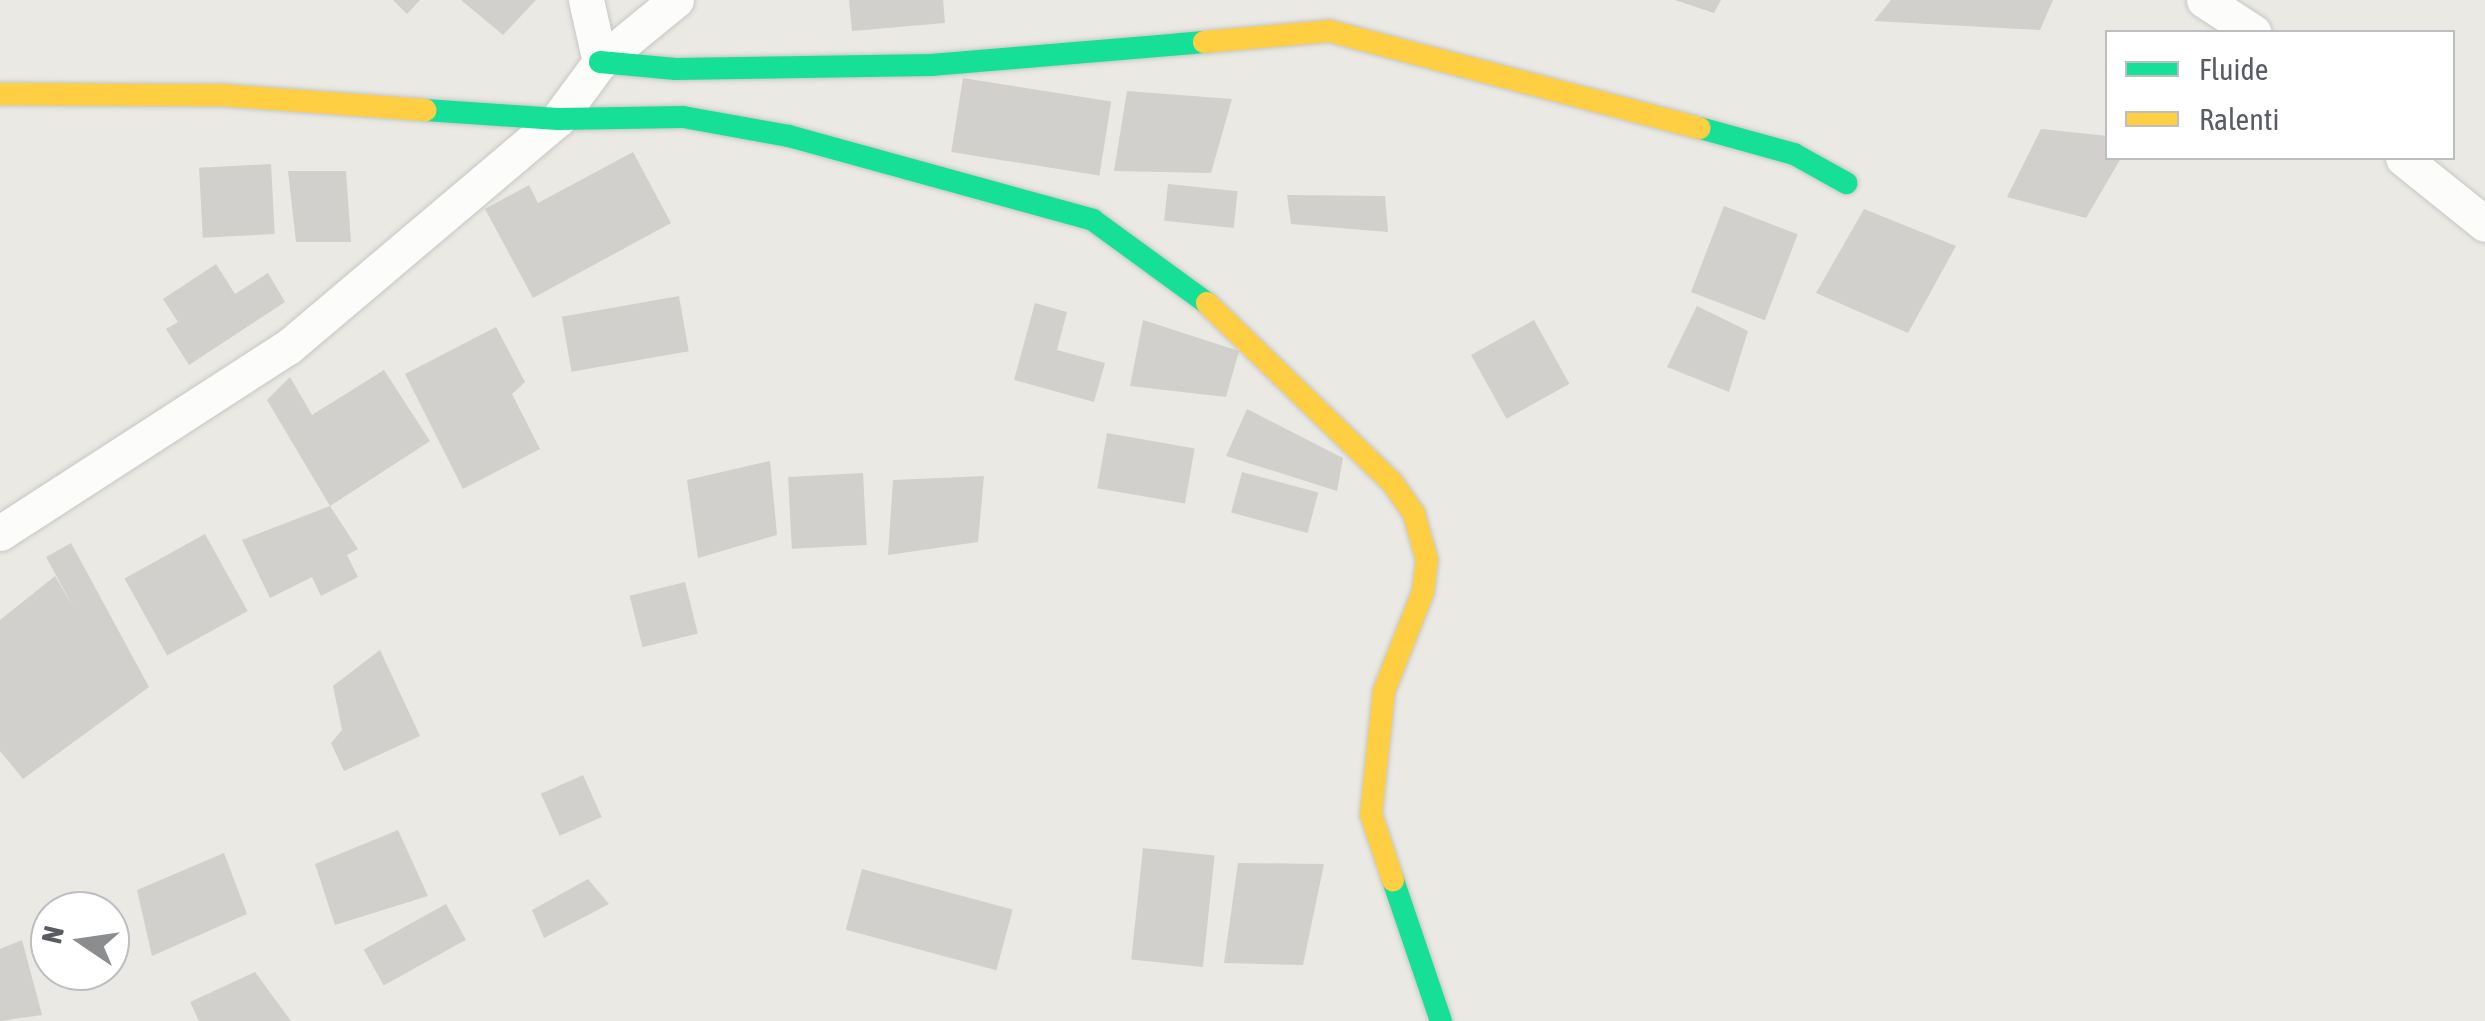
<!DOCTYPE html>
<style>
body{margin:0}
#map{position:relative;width:2485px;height:1021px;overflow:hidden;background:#eae9e3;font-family:"Asap Condensed",sans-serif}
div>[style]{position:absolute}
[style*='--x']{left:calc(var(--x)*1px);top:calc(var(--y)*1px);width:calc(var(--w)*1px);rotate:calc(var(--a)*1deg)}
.building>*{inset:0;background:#d1d0cd;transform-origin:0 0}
.roads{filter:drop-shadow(0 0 2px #c6c7c5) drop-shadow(0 0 2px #c6c7c5)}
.street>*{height:35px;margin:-17.5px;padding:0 17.5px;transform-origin:17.5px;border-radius:17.5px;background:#fcfcfb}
.fast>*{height:22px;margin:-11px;padding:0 11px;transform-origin:11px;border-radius:11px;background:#16e098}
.slow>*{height:22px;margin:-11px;padding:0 11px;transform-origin:11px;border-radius:11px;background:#ffcf43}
span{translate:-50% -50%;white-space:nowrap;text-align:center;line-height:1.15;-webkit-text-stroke:10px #fff;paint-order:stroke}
.legend{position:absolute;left:2105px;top:30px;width:350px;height:130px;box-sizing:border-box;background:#fff;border:2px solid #bdbec0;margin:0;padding:12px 18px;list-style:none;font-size:30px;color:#595c62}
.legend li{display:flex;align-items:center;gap:20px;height:50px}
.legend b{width:50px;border:2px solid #bdbec0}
.north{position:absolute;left:30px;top:891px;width:100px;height:100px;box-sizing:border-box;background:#fff;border:2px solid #bdbec0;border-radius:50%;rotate:283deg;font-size:28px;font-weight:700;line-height:40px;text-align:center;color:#595c62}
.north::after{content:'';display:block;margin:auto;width:35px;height:45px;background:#8c8d8f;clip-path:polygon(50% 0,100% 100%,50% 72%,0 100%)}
</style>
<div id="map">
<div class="building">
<div style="clip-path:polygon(393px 0,420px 0,407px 14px)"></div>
<div style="clip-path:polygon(461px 0,536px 0,503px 35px)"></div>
<div style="clip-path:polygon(849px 0,943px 0,945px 23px,852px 31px)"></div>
<div style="clip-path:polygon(1675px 0,1721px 0,1714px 13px)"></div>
<div style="clip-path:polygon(1891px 0,2053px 0,2040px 30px,1874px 21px)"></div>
<div style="left:963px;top:78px;width:150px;height:75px;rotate:9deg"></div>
<div style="clip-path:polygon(1127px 91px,1232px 99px,1211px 173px,1114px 171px)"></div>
<div style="clip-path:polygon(2041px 129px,2108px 136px,2108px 158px,2121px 158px,2086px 218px,2007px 197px)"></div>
<div style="clip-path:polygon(633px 152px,671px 223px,533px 298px,485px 209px,529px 185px,538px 203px)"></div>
<div style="left:271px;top:164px;width:70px;height:72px;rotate:87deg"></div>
<div style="clip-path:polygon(288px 171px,346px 171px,351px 242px,296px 242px)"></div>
<div style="left:1168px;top:184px;width:70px;height:37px;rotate:6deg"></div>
<div style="clip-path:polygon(1287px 195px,1385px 196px,1388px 232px,1291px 224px)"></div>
<div style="left:1724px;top:206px;width:79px;height:92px;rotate:21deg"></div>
<div style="clip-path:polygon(1864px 209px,1956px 246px,1908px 333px,1816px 293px)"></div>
<div style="clip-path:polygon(216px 264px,235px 294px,268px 273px,285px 302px,189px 365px,166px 329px,178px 322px,163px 299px)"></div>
<div style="left:679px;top:296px;width:56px;height:119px;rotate:80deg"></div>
<div style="clip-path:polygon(1035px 303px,1067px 312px,1057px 350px,1105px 363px,1094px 402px,1014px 380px)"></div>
<div style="clip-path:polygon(1697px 306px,1748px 331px,1729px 392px,1667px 367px)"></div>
<div style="clip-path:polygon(1143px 320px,1239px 351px,1226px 397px,1130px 386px)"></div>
<div style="left:1534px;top:320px;width:73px;height:72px;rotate:61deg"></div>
<div style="clip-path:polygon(496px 327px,525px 382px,512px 394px,540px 449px,463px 489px,405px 374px)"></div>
<div style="clip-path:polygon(384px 370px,430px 441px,330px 506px,358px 549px,347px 555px,358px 577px,321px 596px,312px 577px,270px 598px,242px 540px,330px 506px,267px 400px,290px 377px,312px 415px)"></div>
<div style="clip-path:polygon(1247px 409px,1343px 458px,1337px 491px,1226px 456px)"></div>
<div style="left:1107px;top:433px;width:89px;height:56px;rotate:10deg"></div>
<div style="clip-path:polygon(770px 461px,777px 535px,698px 558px,687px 480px)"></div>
<div style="left:1242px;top:472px;width:79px;height:42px;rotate:15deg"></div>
<div style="left:863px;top:473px;width:72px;height:75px;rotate:87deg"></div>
<div style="clip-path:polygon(984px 476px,978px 542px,888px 555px,893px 480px)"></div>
<div style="left:205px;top:534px;width:88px;height:92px;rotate:61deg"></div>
<div style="clip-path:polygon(71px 543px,149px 687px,23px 779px,0 751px,0 620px,55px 576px,75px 610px,46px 557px)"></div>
<div style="left:685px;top:582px;width:53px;height:57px;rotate:76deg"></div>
<div style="clip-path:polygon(380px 650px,420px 736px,344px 771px,331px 743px,342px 730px,333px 686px)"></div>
<div style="left:583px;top:775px;width:46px;height:46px;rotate:66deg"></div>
<div style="clip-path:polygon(398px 830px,428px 896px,335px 925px,315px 864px)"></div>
<div style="left:1143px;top:848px;width:72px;height:112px;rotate:6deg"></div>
<div style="clip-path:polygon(224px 853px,247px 914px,152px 956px,137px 890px)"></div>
<div style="clip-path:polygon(1238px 863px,1324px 864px,1303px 965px,1224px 963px)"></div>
<div style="left:862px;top:869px;width:156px;height:63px;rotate:15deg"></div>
<div style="clip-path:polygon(588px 879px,609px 904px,544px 938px,532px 910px)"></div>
<div style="left:446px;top:904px;width:41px;height:94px;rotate:61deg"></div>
<div style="clip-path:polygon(22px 940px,42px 1015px,0 1021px,0 949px)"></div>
<div style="clip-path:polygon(255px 972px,291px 1021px,199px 1021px,190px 1002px)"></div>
</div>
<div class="roads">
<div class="street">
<div style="--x:586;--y:0;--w:64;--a:77.3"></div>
<div style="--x:2204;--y:0;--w:59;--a:33.1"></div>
<div style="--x:2403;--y:158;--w:105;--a:38.8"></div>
<div style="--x:0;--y:533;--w:343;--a:-32.9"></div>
<div style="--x:288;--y:347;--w:353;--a:-40.2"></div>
<div style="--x:558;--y:119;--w:71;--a:-53.6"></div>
<div style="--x:600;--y:62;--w:98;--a:-39.2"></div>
</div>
<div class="fast">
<div style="--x:600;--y:62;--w:76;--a:5.3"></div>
<div style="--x:676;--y:69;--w:255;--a:-0.9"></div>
<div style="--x:931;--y:65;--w:274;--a:-4.8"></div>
<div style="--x:425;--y:110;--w:133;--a:3.9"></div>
<div style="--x:558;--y:119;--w:125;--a:-0.9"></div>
<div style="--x:683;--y:117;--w:108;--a:10.2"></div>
<div style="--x:789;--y:136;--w:315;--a:15.4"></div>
<div style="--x:1093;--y:220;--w:141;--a:36.1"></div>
<div style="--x:1700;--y:128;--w:98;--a:15.5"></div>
<div style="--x:1794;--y:154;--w:60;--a:29.1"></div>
<div style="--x:1393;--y:880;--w:149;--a:71.2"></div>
</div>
<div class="slow">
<div style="--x:1204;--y:42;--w:125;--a:-5"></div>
<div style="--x:1329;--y:31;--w:383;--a:14.7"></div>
<div style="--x:0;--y:94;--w:220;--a:0.3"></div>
<div style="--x:220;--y:95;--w:206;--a:4.2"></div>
<div style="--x:1207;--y:303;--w:257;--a:44.1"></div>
<div style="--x:1392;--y:482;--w:39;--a:55"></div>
<div style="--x:1414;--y:514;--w:48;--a:74.2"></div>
<div style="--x:1427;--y:560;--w:32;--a:97"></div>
<div style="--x:1423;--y:592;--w:106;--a:111.5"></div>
<div style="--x:1384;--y:691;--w:124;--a:96"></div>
<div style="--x:1371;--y:814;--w:70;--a:71.6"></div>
</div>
</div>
<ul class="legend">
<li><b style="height:12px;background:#16e098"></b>Fluide</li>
<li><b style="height:12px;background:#ffcf43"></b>Ralenti</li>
</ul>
<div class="north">N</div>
</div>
